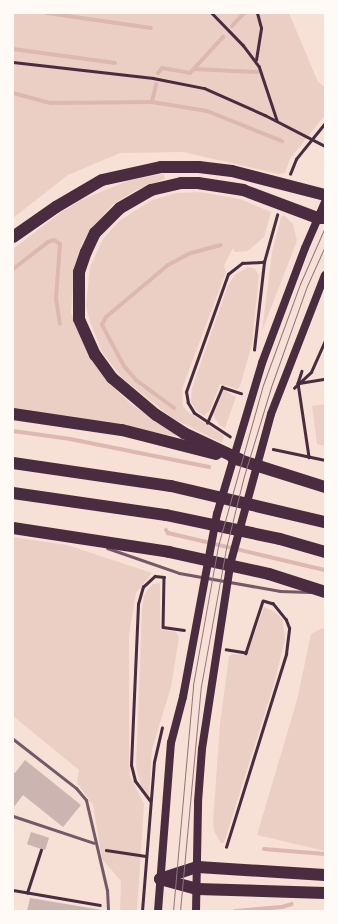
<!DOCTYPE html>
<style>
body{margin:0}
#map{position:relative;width:338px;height:924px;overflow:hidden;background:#f7e1d7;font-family:Quicksand,sans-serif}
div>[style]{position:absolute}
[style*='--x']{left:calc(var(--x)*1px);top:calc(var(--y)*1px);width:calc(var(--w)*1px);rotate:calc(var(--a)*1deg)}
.green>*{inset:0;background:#ebcfc5}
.stream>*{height:4px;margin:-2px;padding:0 2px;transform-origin:2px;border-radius:2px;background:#dcb8b0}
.building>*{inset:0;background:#ccb4b1;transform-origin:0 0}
.path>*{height:2.5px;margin:-1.25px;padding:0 1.25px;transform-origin:1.25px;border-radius:1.25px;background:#4a2c40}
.service>*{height:3px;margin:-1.5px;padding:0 1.5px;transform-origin:1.5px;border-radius:1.5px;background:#755966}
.secondary>*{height:8px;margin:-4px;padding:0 4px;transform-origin:4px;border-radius:4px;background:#4a2c40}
.motorway>*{height:12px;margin:-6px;padding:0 6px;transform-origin:6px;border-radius:6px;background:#4a2c40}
.tram>*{height:1px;margin:-0.5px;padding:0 0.5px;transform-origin:0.5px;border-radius:0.5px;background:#8f747c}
span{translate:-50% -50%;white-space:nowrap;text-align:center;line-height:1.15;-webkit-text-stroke:4px #fffaf5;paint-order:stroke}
.frame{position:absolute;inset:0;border:14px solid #fffaf5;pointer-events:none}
</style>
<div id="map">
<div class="green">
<div style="clip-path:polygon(13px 13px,289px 13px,318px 82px,325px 87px,325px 115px,290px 159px,285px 173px,279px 174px,183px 152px,120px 153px,68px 175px,13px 218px)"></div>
<div style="clip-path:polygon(164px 174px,165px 179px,136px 190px,113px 204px,90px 230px,82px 243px,74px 268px,71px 313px,90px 357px,108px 382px,131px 404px,176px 434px,176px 436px,13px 409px,13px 249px,60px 213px,83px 199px,130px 180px)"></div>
<div style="clip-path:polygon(200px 192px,240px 199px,271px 212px,264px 237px,248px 251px,235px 252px,233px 248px,224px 265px,226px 272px,182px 389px,183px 406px,188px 412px,224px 436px,222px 443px,172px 418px,122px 378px,102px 352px,90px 322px,86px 306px,90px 267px,103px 239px,119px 221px,152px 200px,176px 193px)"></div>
<div style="clip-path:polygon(284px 215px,293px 224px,297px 241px,262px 331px,272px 252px,281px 217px)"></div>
<div style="clip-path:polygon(248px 267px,255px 269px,259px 275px,252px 344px,241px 383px,238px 389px,220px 384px,210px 410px,204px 416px,195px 409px,191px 401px,192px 388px,228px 285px,235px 275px)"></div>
<div style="clip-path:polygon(224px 390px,236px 397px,225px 428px,219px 425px,213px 414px)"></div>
<div style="clip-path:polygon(325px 404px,325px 446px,317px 444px,312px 406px)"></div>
<div style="clip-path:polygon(13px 537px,67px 545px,152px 573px,136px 593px,129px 635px,129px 760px,130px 776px,144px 804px,137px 911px,120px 911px,121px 881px,102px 859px,93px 805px,77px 783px,79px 770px,13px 716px)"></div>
<div style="clip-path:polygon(160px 583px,160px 629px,176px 632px,179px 637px,171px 687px,152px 749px,149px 796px,141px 785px,136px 767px,142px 609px,144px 596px,148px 589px,153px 584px)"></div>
<div style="clip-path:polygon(264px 607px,275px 612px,283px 620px,285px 639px,274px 684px,224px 843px,221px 843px,214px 831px,213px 822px,220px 724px,229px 656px,233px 654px,247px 655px)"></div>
<div style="clip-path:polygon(322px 628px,325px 629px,325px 851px,257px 835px,297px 700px,311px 634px)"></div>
</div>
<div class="stream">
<div style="--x:47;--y:13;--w:105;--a:8.2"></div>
<div style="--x:232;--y:26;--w:18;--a:-47"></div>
<div style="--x:13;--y:49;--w:103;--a:7.8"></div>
<div style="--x:194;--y:69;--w:64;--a:2.7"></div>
<div style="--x:158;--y:73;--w:6;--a:-51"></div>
<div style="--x:162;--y:68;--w:28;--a:10"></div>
<div style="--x:190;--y:73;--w:49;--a:-47.5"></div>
<div style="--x:13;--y:93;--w:39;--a:15"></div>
<div style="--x:51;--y:103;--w:101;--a:-0.6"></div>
<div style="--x:152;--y:102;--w:56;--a:9.3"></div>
<div style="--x:207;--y:111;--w:81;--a:21.8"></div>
<div style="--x:152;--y:102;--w:18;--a:-77"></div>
<div style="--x:13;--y:269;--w:44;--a:-37.6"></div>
<div style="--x:48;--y:242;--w:6;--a:-18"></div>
<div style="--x:54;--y:240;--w:7;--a:34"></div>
<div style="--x:60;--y:244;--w:55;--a:94.2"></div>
<div style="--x:56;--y:299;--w:25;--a:81"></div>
<div style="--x:174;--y:408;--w:47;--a:-143.6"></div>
<div style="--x:136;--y:380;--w:18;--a:-131"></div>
<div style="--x:124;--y:366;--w:47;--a:-118.2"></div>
<div style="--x:102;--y:325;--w:9;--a:-63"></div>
<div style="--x:106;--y:317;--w:81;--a:-40"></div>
<div style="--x:168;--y:265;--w:26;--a:-28"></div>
<div style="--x:191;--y:253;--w:31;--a:-15"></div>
<div style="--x:13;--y:431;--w:58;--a:8"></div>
<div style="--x:70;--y:439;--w:142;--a:11.4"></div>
<div style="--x:166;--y:530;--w:4;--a:56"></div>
<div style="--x:168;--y:533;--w:161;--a:13.3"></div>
<div style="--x:264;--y:849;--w:61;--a:4.7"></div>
<div style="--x:235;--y:911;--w:47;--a:-4.9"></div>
<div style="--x:282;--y:907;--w:10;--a:-17"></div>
</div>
<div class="building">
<div style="clip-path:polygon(25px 760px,81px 805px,63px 827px,23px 795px,13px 808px,13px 771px,15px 773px)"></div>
<div style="left:31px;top:832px;width:19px;height:13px;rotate:18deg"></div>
<div style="clip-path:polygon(30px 898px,102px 910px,102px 911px,27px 911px)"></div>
</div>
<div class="path">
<div style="--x:212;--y:13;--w:45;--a:45.9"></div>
<div style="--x:243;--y:45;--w:26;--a:53"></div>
<div style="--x:259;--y:66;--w:57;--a:71.6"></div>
<div style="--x:256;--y:60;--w:32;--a:-81"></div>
<div style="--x:261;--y:28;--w:16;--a:-105"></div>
<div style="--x:13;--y:62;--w:141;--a:6.5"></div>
<div style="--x:153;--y:78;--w:52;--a:11.1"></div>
<div style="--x:204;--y:88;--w:67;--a:23.9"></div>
<div style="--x:265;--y:115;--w:68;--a:27.3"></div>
<div style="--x:290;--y:174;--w:16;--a:-68"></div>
<div style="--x:296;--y:159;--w:46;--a:-51.1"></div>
<div style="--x:254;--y:350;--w:89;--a:-83.5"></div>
<div style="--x:264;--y:262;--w:49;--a:-74.5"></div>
<div style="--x:302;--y:371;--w:13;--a:108"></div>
<div style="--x:298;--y:383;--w:75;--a:81.5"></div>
<div style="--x:299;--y:383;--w:26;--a:-9"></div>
<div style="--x:294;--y:388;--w:23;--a:-43"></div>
<div style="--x:311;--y:372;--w:34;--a:-66"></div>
<div style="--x:207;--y:423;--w:39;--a:-67"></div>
<div style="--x:222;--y:387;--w:20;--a:18"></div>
<div style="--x:230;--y:437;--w:43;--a:-146.3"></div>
<div style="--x:194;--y:413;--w:12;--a:-121"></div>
<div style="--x:188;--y:403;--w:11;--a:-100"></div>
<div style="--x:186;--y:392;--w:125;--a:-70.4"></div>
<div style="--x:228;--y:274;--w:18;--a:-38"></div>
<div style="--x:242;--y:263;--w:22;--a:-3"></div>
<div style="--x:273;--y:449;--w:53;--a:11.9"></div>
<div style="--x:150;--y:801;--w:25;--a:-127"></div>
<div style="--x:135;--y:781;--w:16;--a:-104"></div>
<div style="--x:131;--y:765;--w:161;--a:-87.5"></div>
<div style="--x:138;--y:604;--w:18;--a:-74"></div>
<div style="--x:143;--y:587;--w:16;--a:-43"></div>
<div style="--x:155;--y:576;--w:9;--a:6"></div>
<div style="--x:164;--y:577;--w:50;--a:91.1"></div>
<div style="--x:163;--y:627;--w:21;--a:8"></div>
<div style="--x:226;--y:847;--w:202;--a:-72.7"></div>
<div style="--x:286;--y:654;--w:26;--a:-83"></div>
<div style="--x:289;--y:628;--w:9;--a:-111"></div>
<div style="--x:286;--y:620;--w:21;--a:-129"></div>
<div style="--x:273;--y:604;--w:10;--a:-163"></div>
<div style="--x:263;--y:601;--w:55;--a:108.1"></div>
<div style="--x:246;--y:653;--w:20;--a:-171"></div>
<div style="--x:106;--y:850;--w:40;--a:8.5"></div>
<div style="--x:13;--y:890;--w:88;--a:9.8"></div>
<div style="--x:27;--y:893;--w:45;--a:-72"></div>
<div style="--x:142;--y:911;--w:149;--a:-85.4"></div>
<div style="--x:154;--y:762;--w:35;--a:-77"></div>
</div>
<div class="service">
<div style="--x:107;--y:548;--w:76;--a:19.1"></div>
<div style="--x:179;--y:573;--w:103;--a:10.1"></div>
<div style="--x:280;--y:591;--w:30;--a:2"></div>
<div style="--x:13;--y:739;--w:80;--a:37.9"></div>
<div style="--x:76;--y:788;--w:16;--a:50"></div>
<div style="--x:86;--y:800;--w:92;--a:76.9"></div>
<div style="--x:107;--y:890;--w:21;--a:87"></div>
<div style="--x:13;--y:816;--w:85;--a:18.4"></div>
</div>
<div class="secondary">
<div style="--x:158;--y:911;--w:169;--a:-85.6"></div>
<div style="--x:171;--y:743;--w:48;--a:-75.4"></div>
<div style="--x:183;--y:697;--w:186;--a:-79.5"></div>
<div style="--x:217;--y:514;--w:158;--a:-73.4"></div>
<div style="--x:262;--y:363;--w:123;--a:-69.5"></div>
<div style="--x:305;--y:248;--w:50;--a:-66.5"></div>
<div style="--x:196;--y:911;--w:109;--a:-88.9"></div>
<div style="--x:198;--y:802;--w:53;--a:-85.7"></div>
<div style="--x:202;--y:749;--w:186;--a:-81.3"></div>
<div style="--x:230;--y:565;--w:156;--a:-74.8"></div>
<div style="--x:271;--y:414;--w:149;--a:-68.8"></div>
</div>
<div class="motorway">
<div style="--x:13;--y:237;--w:52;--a:-34.9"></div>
<div style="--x:56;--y:207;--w:53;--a:-30.4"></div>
<div style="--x:102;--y:180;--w:60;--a:-12.4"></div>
<div style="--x:161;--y:167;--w:38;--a:0"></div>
<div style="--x:199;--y:167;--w:33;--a:7"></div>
<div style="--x:232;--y:171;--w:96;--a:14.5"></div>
<div style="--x:13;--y:414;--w:110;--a:8.4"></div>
<div style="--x:122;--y:430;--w:97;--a:14.3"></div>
<div style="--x:233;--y:458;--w:96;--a:17.5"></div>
<div style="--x:241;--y:460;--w:63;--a:-154.7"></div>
<div style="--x:184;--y:433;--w:33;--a:-147"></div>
<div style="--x:156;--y:415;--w:57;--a:-139.9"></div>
<div style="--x:112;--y:378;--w:29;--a:-126"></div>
<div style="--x:95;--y:355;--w:39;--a:-114"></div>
<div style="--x:79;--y:319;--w:47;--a:-90"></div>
<div style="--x:79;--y:272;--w:21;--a:-71"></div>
<div style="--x:86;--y:252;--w:21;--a:-65"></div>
<div style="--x:95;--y:233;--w:35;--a:-45"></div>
<div style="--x:120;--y:208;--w:36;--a:-30"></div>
<div style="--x:151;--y:190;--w:31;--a:-13"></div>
<div style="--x:181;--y:183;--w:17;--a:0"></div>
<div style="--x:198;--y:183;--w:46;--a:8.8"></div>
<div style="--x:243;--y:190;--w:80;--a:20.5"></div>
<div style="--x:318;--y:218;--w:7;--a:0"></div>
<div style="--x:13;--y:463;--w:160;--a:8.3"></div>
<div style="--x:171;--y:486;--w:158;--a:13.2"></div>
<div style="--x:13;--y:493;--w:155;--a:8.2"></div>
<div style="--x:166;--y:515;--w:116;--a:11.9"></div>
<div style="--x:280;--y:539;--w:47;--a:16.1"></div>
<div style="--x:13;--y:528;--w:158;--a:8.7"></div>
<div style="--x:169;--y:552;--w:102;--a:12.4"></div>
<div style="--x:269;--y:574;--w:59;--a:17.8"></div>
<div style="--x:160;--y:879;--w:40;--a:-18"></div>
<div style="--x:198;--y:867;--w:127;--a:3.6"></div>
<div style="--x:160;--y:879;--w:38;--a:15"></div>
<div style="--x:197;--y:889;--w:128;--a:1.8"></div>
</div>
<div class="tram">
<div style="--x:173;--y:911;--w:227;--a:-84.9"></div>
<div style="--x:193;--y:685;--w:141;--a:-79.8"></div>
<div style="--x:218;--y:546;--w:167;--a:-74.4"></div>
<div style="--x:263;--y:385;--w:108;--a:-69.9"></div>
<div style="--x:300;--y:284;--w:62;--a:-66.3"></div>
<div style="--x:180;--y:911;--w:226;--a:-84.7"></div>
<div style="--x:201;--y:686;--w:140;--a:-79.7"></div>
<div style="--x:226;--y:548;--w:74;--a:-76"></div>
<div style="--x:244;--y:476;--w:93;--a:-73.1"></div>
<div style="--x:271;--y:387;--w:107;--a:-70.4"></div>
<div style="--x:307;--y:286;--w:44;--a:-65.8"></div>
</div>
<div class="frame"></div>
</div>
